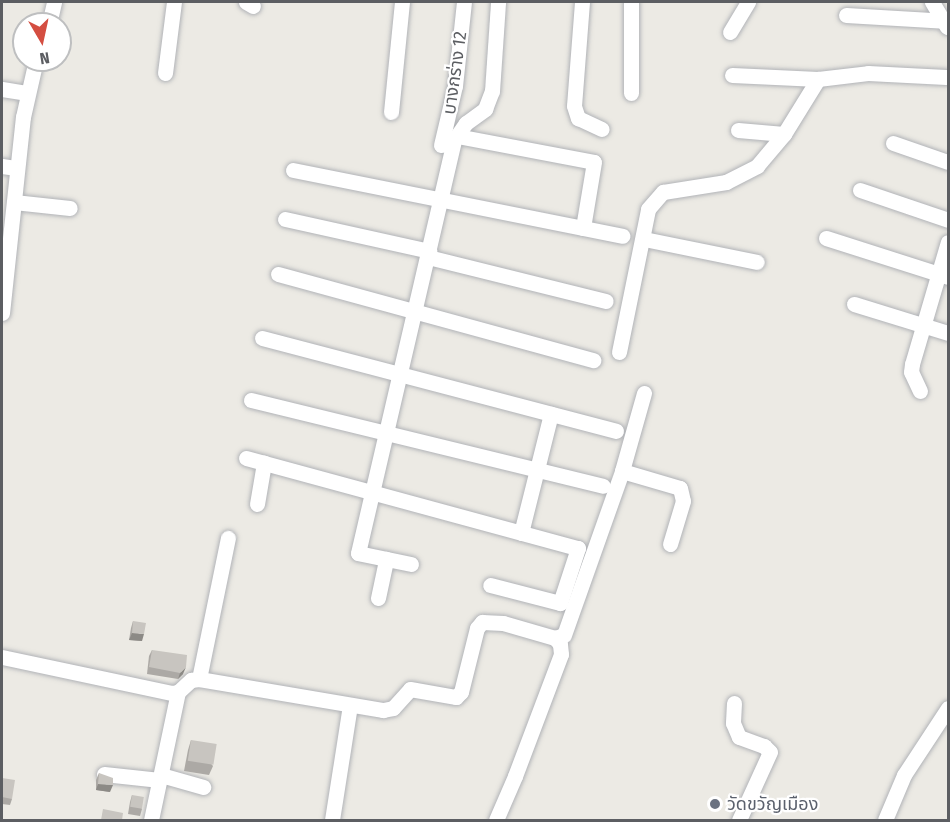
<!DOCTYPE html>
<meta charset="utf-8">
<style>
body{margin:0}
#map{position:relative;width:950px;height:822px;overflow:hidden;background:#eceae4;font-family:"Fira Sans Condensed","Noto Sans Thai",sans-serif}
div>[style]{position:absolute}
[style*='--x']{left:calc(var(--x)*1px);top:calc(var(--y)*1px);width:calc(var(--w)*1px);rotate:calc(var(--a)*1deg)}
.roads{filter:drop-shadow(0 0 2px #b1b3b7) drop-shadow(0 0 2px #b1b3b7)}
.minor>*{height:15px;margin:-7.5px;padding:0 7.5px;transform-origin:7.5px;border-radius:7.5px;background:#fff}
.wall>*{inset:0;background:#aca9a5}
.shaded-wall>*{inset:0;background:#8c8a86}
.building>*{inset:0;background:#c8c5c0;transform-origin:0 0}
.dots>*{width:16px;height:16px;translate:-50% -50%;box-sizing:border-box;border:3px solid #fff;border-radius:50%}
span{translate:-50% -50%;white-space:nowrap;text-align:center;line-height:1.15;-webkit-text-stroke:4.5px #fff;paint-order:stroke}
.street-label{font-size:18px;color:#5c5e62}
.worship-label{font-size:18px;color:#5b616d}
.left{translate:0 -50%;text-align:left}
.frame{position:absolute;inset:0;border:3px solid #5c5e62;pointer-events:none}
.north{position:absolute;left:12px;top:12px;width:60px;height:60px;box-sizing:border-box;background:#fff;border:2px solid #bebfc0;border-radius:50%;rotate:171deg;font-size:16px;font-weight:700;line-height:24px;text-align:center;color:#5c5e62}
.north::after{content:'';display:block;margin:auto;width:21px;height:27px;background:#d44e41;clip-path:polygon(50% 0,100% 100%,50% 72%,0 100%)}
</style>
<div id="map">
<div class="roads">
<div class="minor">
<div style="--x:246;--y:2;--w:8;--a:30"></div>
<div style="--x:582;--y:2;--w:104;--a:94.4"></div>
<div style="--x:574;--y:106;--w:13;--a:72"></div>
<div style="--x:578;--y:118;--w:26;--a:25"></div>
<div style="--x:932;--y:2;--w:29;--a:59"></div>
<div style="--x:846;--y:15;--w:102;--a:3.4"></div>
<div style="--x:49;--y:24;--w:23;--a:-77"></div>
<div style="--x:730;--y:32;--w:35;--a:-59"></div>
<div style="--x:165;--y:73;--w:72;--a:-82.8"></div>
<div style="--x:732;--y:75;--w:86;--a:2.7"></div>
<div style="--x:2;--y:89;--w:26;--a:9"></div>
<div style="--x:631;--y:93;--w:91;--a:-90"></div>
<div style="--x:391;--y:112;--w:111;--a:-84.3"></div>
<div style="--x:738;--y:130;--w:46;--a:5"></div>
<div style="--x:457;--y:136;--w:139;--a:10.7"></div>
<div style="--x:594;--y:162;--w:67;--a:99.5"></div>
<div style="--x:893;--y:143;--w:58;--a:19.1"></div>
<div style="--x:441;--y:145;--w:61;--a:-76.7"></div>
<div style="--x:455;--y:86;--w:84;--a:-83.9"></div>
<div style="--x:2;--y:166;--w:15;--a:8"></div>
<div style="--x:293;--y:170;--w:336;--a:11.3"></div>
<div style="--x:860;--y:190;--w:93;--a:18.8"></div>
<div style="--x:14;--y:202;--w:56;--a:6.1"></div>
<div style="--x:285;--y:219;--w:148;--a:12.5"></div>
<div style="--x:826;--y:238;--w:128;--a:17.7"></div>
<div style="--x:644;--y:239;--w:115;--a:11.5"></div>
<div style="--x:428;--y:257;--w:183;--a:13.9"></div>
<div style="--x:278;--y:274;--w:327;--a:15.3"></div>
<div style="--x:854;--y:304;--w:98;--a:17.1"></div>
<div style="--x:2;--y:313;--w:197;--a:-83.9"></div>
<div style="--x:23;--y:117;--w:58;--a:-77.2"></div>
<div style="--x:262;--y:338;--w:366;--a:14.7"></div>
<div style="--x:619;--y:352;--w:146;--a:-78.5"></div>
<div style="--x:648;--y:209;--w:23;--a:-49"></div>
<div style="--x:663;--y:192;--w:64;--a:-9"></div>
<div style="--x:726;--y:182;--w:35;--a:-27"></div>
<div style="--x:757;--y:166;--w:42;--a:-49.8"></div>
<div style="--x:784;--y:134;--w:65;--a:-58.3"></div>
<div style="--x:818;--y:79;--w:50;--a:-6.8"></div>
<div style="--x:868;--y:73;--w:78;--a:2.9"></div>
<div style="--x:920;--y:391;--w:21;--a:-115"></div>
<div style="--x:911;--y:372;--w:8;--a:-83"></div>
<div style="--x:912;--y:364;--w:127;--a:-73.6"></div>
<div style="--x:644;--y:393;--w:81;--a:105.8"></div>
<div style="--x:622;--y:471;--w:60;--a:16.3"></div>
<div style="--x:680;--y:488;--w:13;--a:77"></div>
<div style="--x:683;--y:501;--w:45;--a:106.8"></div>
<div style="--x:251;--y:400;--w:362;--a:13.7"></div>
<div style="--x:246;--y:458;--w:344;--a:15.2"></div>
<div style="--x:578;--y:548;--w:58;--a:108.1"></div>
<div style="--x:560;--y:603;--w:72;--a:-165.6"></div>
<div style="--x:257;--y:504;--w:42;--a:-80.3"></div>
<div style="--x:521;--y:533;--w:123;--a:-75.9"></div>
<div style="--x:411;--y:564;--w:54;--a:-168.3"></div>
<div style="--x:358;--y:553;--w:424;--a:-76.9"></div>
<div style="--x:454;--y:140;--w:21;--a:-55"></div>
<div style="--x:466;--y:123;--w:24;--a:-36"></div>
<div style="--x:485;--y:109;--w:19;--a:-69"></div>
<div style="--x:492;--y:91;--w:89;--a:-86.1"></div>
<div style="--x:378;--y:598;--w:40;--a:-78"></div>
<div style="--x:2;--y:657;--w:174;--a:12"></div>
<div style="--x:172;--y:693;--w:6;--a:-9"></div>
<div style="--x:178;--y:692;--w:18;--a:-43"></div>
<div style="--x:191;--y:680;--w:8;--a:-7"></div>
<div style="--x:199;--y:679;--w:187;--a:9.6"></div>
<div style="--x:383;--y:710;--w:10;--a:-11"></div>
<div style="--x:393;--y:708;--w:25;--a:-48"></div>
<div style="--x:410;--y:689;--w:47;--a:9.9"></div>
<div style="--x:456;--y:697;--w:7;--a:-45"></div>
<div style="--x:461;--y:692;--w:66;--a:-76"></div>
<div style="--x:477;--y:628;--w:8;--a:-50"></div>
<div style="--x:482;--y:622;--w:21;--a:3"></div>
<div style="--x:503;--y:623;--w:54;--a:16.1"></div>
<div style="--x:555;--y:638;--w:9;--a:-18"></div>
<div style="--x:564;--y:635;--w:174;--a:-70.5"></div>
<div style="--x:199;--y:679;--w:144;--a:-78.4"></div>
<div style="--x:734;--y:703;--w:20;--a:93"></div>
<div style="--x:733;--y:723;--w:15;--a:67"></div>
<div style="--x:739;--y:737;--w:27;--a:20"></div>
<div style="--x:764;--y:746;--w:8;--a:45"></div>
<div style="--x:770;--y:752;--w:75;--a:114.5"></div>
<div style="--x:104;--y:774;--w:56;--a:6.1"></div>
<div style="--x:161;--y:775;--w:44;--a:15.9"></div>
<div style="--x:151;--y:820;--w:131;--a:-78.1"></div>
<div style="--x:332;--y:820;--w:116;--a:-81.1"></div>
<div style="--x:496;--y:820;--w:48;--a:-66.6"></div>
<div style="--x:515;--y:776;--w:130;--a:-69.3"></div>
<div style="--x:561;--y:654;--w:10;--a:-96"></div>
<div style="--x:560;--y:644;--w:8;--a:-130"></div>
<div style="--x:885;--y:820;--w:49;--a:-67.1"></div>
<div style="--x:904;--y:775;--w:80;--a:-56.7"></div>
</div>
</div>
<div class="wall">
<div style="clip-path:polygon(133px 621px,142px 641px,129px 640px,131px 628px)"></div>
<div style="clip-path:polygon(152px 650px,183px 674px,178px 679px,147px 674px,149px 656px)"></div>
<div style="clip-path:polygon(191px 740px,213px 766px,209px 775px,184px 771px,188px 750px)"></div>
<div style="clip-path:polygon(99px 773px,110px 792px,96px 790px,96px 780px)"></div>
<div style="clip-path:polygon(2px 778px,12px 799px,10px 805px,2px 804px)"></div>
<div style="clip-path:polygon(132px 795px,142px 809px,140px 816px,128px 814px,130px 802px)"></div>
</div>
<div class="shaded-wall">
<div style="clip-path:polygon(132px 633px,144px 634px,142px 641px,129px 640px)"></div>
<div style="clip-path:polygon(186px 667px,183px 674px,178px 679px,180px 673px)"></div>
<div style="clip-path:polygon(98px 784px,113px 785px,110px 792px,96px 790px)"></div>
</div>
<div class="building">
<div style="clip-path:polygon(133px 621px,146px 623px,144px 634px,132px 633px)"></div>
<div style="clip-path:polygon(152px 650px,187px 655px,186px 667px,180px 673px,149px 667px)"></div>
<div style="left:191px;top:740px;width:26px;height:21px;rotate:9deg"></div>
<div style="clip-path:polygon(99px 773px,113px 778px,113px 785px,98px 784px)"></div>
<div style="clip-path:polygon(2px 778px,15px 780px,12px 799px,2px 797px)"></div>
<div style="left:132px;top:795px;width:12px;height:12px;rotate:9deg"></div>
<div style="clip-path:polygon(103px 809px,123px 813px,122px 820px,101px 820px)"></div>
</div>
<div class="dots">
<div style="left:715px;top:804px;background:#6b7280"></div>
</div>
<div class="street-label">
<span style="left:455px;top:73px;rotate:-82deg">บางกร่าง 12</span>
</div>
<div class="worship-label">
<span class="left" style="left:727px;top:804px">วัดขวัญเมือง</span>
</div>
<div class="frame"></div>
<div class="north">N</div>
</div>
